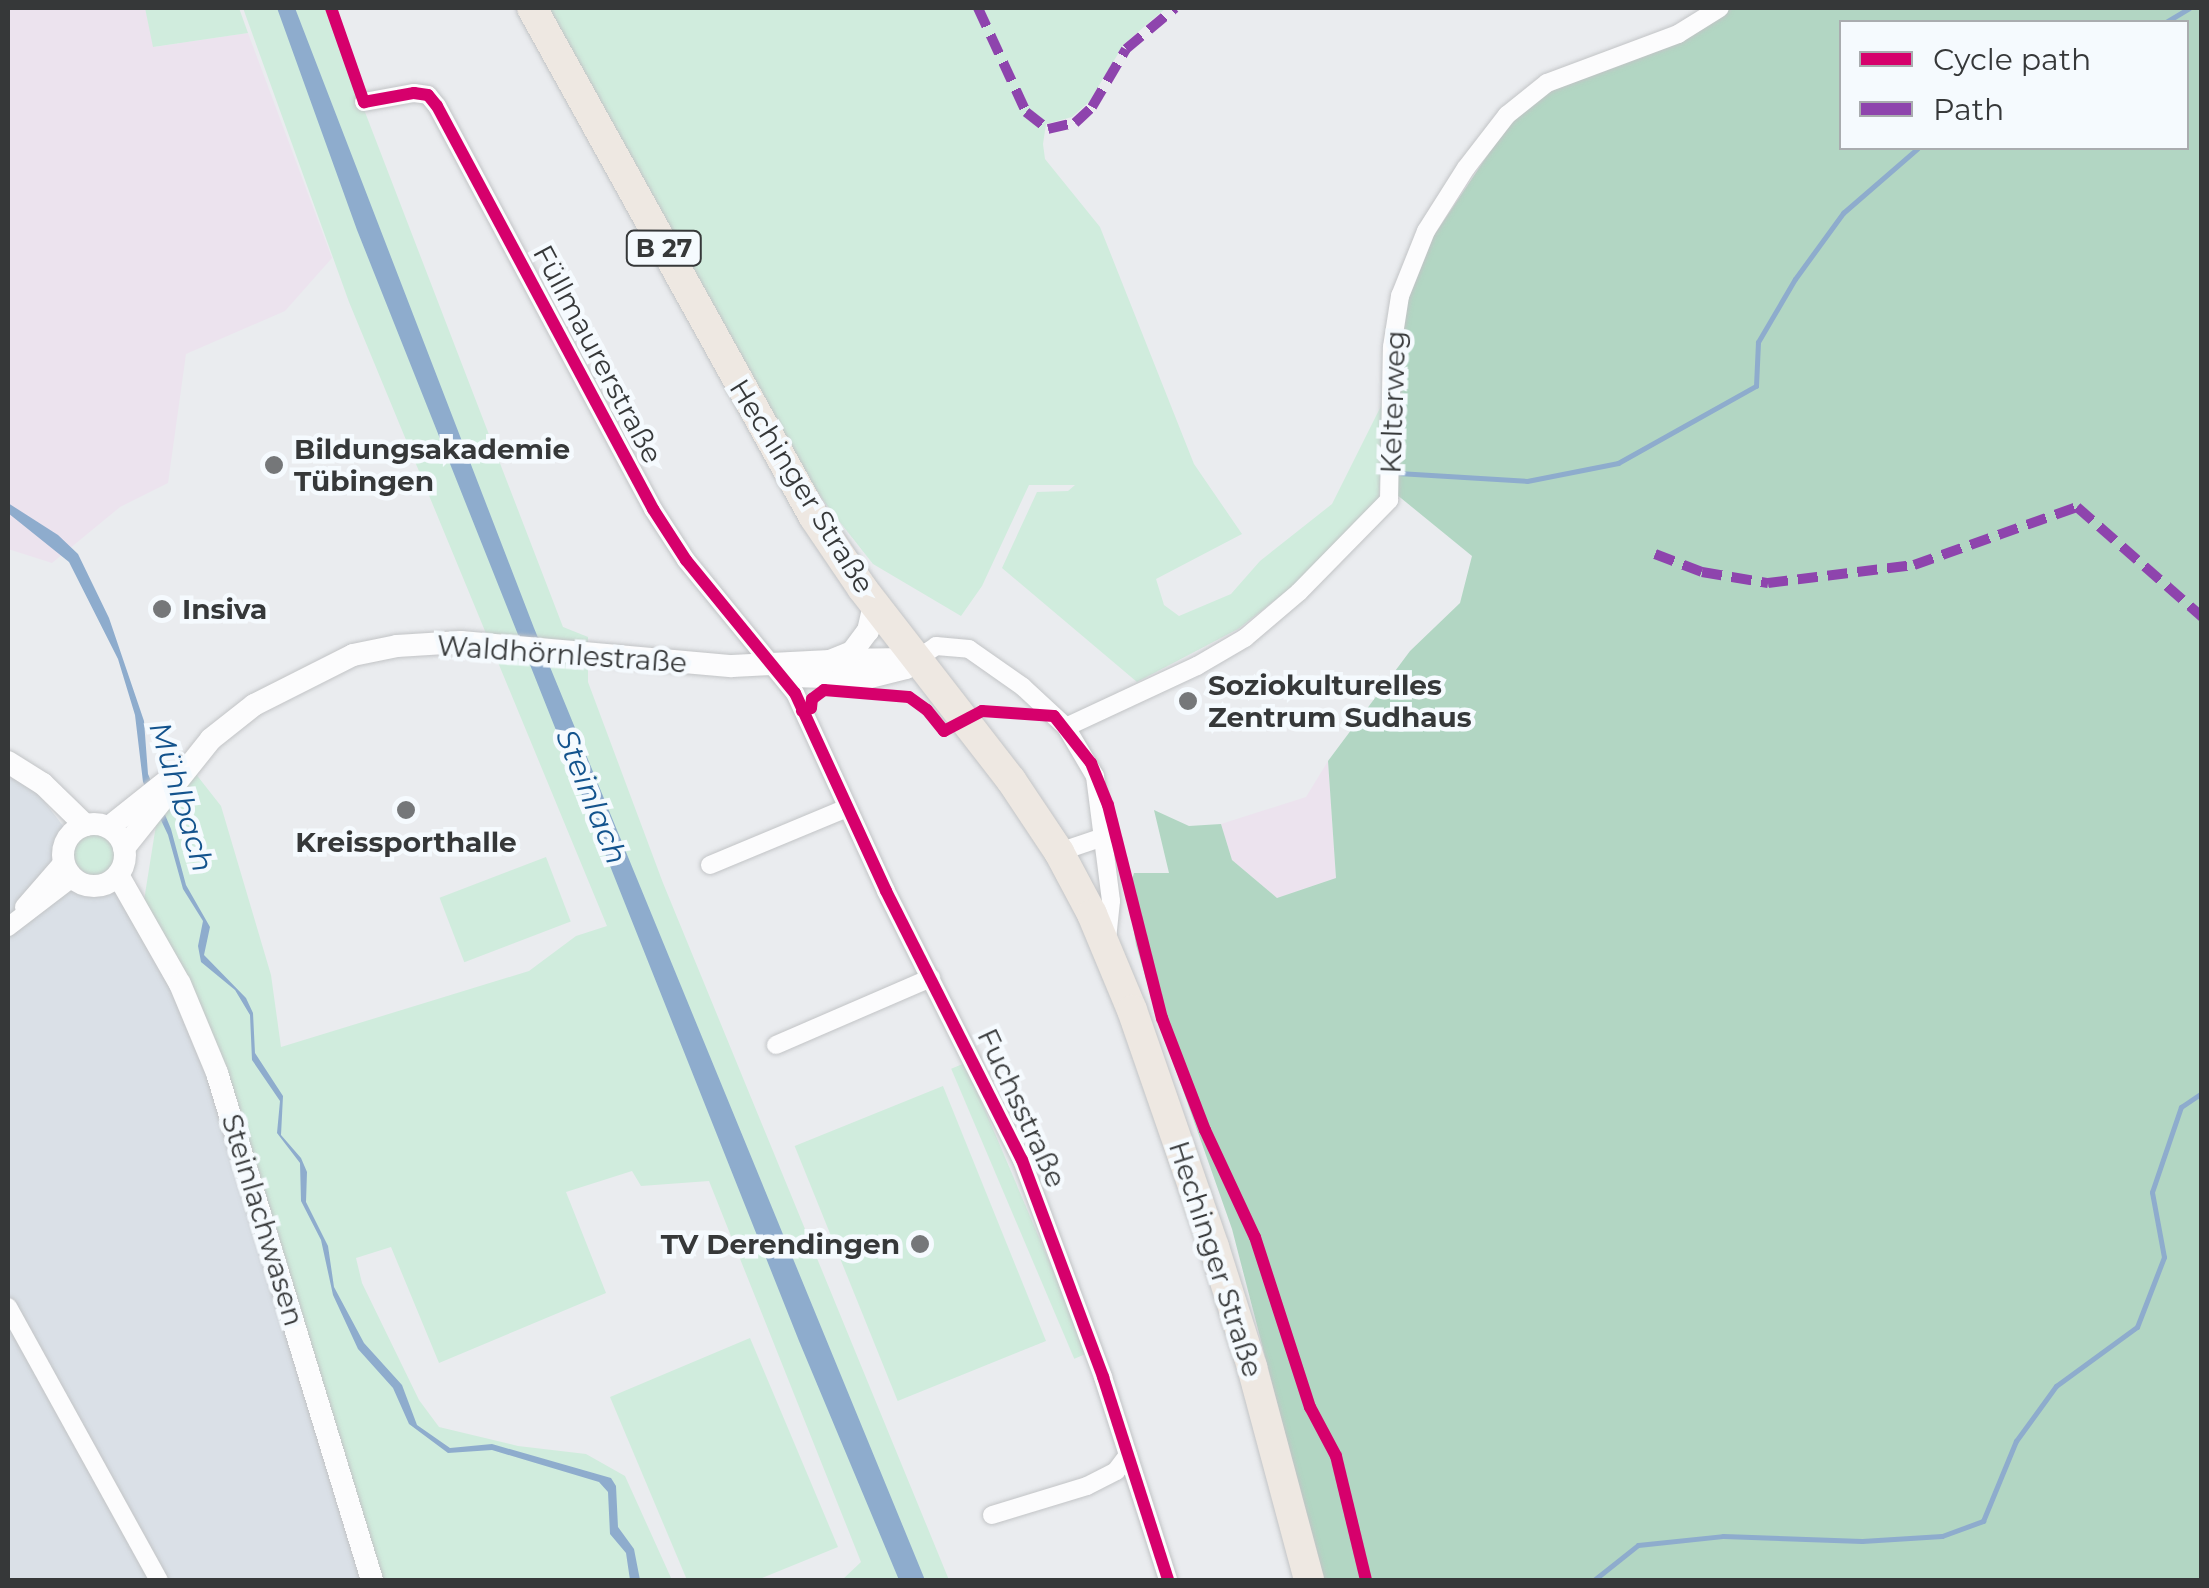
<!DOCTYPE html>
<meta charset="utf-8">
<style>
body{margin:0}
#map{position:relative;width:2209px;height:1588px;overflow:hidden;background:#eaecef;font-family:Montserrat,sans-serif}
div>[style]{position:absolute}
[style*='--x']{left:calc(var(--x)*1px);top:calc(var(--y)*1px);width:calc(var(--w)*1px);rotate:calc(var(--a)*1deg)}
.built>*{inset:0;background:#dae0e7}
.education>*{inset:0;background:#ece3ee}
.green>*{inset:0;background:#d0ecdd;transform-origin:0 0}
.round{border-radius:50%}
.forest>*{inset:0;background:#b2d6c3}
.water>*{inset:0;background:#8eaccd}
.stream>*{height:5px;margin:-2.5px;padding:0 2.5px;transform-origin:2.5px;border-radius:2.5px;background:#8eaccd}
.roads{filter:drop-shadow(0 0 2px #c2c4c6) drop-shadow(0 0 2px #c2c4c6)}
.minor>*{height:18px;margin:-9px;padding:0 9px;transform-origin:9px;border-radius:9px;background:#fcfcfd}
.tertiary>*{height:22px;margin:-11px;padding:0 11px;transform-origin:11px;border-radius:11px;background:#fcfcfd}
.tertiary>.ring{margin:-11px;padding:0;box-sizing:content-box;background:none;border:22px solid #fcfcfd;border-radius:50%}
.primary>*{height:30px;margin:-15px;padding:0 15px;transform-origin:15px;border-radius:15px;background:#eee8e2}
.quiet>*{height:10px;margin-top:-5px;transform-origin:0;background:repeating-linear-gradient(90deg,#8e44ad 0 20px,transparent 0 30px)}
.cycleway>*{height:12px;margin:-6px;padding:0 6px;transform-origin:6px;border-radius:6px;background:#d6006c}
.dots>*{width:28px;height:28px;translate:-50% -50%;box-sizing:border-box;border:5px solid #f5fafe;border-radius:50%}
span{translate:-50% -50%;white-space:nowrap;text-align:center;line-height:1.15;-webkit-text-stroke:9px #f5fafe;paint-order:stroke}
.shield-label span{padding:2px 8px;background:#f5fafe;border:2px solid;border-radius:8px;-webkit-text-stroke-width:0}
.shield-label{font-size:25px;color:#363839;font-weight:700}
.street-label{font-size:28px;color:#363839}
.poi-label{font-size:28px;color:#363839;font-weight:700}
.left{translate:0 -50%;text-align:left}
.right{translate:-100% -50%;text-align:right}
.water-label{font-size:30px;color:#13538d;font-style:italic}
.frame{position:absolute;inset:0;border:10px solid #363839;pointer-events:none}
.legend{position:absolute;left:1839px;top:20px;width:350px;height:130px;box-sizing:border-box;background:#f5fafe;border:2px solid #a9acaf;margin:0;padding:12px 18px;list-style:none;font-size:30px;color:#363839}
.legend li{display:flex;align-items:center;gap:20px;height:50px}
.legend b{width:50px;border:2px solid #a9acaf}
</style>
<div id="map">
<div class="built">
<div style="clip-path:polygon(8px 762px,20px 770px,70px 835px,118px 875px,180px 984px,372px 1580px,8px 1580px)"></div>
</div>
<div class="education">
<div style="clip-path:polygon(8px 8px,145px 8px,154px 47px,248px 33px,332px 258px,285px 311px,186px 354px,168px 483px,120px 507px,52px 563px,8px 549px)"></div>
<div style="clip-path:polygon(1328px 761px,1336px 878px,1277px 898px,1232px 860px,1221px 824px,1306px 797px)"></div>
</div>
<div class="green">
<div style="clip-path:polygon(145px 8px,239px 8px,248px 33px,153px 47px)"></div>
<div style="clip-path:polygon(243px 8px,325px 8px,563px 627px,588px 637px,588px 682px,663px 883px,949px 1580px,842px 1580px,861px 1562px,709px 1181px,641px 1186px,632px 1171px,566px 1192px,606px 1293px,439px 1363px,391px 1247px,356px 1258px,362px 1283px,419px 1400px,439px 1427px,518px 1446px,586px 1454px,625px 1476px,672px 1580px,372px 1580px,237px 1131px,142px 913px,156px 825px,188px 764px,221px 806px,271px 975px,281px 1047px,529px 971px,576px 936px,607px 926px,349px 302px)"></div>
<div style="clip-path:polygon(548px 8px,1166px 8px,1124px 44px,1089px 102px,1072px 117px,1046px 124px,1043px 144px,1045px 159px,1100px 227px,1194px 464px,1242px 534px,1156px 579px,1164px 605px,1179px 616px,1231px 594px,1260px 561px,1332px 504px,1384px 400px,1379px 499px,1292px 587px,1238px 629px,1137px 682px,1002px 568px,1037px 492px,1068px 491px,1075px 485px,1029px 485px,982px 586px,961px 616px,873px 564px,828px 507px,792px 453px)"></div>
<div class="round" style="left:74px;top:833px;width:42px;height:42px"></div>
<div style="left:546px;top:857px;width:69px;height:114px;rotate:69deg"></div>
<div style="left:965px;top:1063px;width:315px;height:15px;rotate:67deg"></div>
<div style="left:943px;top:1086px;width:275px;height:160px;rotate:68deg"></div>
<div style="clip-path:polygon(750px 1338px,838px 1547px,757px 1580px,687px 1580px,610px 1397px)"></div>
</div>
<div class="forest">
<div style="clip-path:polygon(evenodd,1729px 8px,2201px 8px,2201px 1580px,1323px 1580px,1232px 1229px,1159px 1022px,1136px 945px,1128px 892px,1134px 873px,1169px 873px,1154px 810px,1189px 826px,1221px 824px,1232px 860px,1277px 898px,1336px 878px,1328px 761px,1410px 651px,1460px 603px,1472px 556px,1396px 494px,1400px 348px,1407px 302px,1433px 237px,1511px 120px,1551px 88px,1729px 8px,1842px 22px,2186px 22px,2186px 148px,1842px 148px,1842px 22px)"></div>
</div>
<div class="water">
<div style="clip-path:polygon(277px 8px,295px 8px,534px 628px,925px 1580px,899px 1580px,799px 1341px,357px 230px)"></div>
<div style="clip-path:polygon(8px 503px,58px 535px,78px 554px,109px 618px,144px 721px,148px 774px,171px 829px,186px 885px,210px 927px,204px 955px,246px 998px,253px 1013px,255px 1053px,283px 1096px,281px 1135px,301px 1158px,307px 1172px,306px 1202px,328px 1246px,334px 1287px,364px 1343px,402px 1385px,417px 1425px,450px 1448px,492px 1444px,611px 1478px,616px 1486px,618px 1527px,634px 1549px,640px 1580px,630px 1580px,626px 1553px,610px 1534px,608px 1492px,599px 1482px,492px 1450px,448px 1453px,409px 1424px,393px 1388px,358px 1349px,333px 1295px,321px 1240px,301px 1201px,300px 1163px,277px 1133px,280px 1101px,252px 1060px,250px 1015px,235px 990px,201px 962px,198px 946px,203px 921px,183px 889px,168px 835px,143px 782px,135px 715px,118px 659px,69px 562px,8px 513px)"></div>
</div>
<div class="stream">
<div style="--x:2166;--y:22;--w:27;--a:-31"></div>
<div style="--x:1398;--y:473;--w:129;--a:3.5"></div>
<div style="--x:1527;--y:481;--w:93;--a:-11.2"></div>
<div style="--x:1618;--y:463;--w:158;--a:-29.2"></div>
<div style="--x:1756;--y:386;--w:44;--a:-87.4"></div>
<div style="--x:1758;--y:342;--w:73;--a:-59.6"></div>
<div style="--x:1795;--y:279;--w:82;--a:-54"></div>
<div style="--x:1843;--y:213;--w:99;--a:-40.9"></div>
<div style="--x:1594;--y:1580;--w:56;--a:-38.5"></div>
<div style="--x:1638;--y:1545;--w:85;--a:-6"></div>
<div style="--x:1723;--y:1536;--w:139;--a:2.1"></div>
<div style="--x:1862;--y:1541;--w:80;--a:-3.6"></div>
<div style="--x:1942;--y:1536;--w:44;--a:-20.1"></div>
<div style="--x:1983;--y:1521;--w:87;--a:-67.6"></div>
<div style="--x:2016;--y:1441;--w:68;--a:-54"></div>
<div style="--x:2056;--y:1386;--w:100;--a:-36.1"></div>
<div style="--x:2137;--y:1327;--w:75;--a:-68.9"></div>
<div style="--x:2164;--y:1257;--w:66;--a:-100.5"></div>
<div style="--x:2152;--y:1192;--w:90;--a:-71.2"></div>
<div style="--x:2181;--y:1107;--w:25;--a:-34"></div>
</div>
<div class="roads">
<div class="minor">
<div style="--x:364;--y:102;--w:51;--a:-10.2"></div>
<div style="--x:414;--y:93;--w:14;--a:8"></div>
<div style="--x:428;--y:95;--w:14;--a:51"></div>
<div style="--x:437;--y:106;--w:457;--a:61.8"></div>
<div style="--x:653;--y:509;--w:61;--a:57.1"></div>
<div style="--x:686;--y:560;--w:172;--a:50.7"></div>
<div style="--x:795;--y:693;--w:218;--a:65.3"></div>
<div style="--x:886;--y:891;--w:301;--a:63.2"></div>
<div style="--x:1022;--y:1160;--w:232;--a:69.5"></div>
<div style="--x:1103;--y:1377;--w:213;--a:72.2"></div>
<div style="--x:917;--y:659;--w:23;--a:-34"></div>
<div style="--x:936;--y:646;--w:33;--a:5"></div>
<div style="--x:969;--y:649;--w:66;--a:35.1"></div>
<div style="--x:1023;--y:687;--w:59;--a:42.9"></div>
<div style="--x:1066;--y:727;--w:57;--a:59.4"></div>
<div style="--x:1095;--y:776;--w:126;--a:82.7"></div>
<div style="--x:1111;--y:901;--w:39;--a:96"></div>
<div style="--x:1066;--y:727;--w:145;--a:-25"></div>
<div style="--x:1197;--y:666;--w:56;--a:-30.3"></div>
<div style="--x:1245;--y:638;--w:71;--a:-40.4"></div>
<div style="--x:1299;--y:592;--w:129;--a:-45.6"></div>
<div style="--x:1389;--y:500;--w:153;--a:-88.9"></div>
<div style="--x:1392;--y:347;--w:52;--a:-81.1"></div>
<div style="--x:1400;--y:296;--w:70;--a:-68.2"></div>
<div style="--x:1426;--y:231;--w:75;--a:-57.6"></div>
<div style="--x:1466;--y:168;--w:67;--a:-52.3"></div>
<div style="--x:1507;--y:115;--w:51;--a:-38.7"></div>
<div style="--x:1547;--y:83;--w:140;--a:-20.5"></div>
<div style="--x:1678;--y:34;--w:49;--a:-31.8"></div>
<div style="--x:1059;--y:852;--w:46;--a:-18.8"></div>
<div style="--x:710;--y:865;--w:148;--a:-22.6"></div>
<div style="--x:24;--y:907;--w:60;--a:-49.1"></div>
<div style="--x:8;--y:927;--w:81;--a:-37.4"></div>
<div style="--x:776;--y:1045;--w:169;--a:-23.4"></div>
<div style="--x:8;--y:1307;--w:312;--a:61.1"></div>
<div style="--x:992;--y:1515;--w:99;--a:-17"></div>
<div style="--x:1087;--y:1486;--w:33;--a:-27"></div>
<div style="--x:1116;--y:1471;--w:20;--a:-53"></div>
</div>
<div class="tertiary">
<div style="--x:836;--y:660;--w:72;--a:-0.8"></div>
<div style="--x:790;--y:676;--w:76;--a:1.5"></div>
<div style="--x:866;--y:678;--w:41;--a:-14"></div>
<div style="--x:906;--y:668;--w:14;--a:-39"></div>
<div style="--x:8;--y:762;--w:41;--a:32.2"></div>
<div style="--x:43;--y:784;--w:59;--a:44.3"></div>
<div class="ring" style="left:63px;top:824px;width:40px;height:40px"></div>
<div style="--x:109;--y:827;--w:75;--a:-38.5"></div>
<div style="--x:124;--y:848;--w:139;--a:-51.4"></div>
<div style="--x:211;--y:739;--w:55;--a:-38.3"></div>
<div style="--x:254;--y:705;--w:111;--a:-26.8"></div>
<div style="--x:353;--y:655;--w:45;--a:-11.6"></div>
<div style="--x:397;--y:646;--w:64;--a:-3.6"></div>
<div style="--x:461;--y:642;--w:272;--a:5.1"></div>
<div style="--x:732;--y:666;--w:98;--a:-2.9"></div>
<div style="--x:830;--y:661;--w:24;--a:-22"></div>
<div style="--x:852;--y:652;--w:26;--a:-53"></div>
<div style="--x:868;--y:631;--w:28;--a:-77"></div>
<div style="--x:118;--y:875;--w:125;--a:60.4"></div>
<div style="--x:180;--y:984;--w:96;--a:67.4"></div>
<div style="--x:217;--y:1073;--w:530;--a:73"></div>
</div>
<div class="primary">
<div style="--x:532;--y:8;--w:582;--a:61.01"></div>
<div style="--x:814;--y:517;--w:86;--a:55.9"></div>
<div style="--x:862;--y:588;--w:243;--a:52.2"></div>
<div style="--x:1011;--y:780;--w:87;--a:56.3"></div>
<div style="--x:1059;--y:852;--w:70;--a:62"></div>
<div style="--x:1092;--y:914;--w:104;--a:67.4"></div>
<div style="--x:1132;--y:1010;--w:251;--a:70.9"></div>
<div style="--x:1214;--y:1247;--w:126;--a:72.4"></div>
<div style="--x:1252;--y:1367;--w:220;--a:75"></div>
</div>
</div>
<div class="quiet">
<div style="--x:978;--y:8;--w:115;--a:65.2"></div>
<div style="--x:1026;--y:112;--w:28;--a:38"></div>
<div style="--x:1048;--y:129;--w:28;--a:-13"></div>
<div style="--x:1075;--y:123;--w:23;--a:-43"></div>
<div style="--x:1092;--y:107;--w:67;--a:-59.6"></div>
<div style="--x:1126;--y:49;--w:64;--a:-39.9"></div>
<div style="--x:1655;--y:554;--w:50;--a:21"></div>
<div style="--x:1702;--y:572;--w:67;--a:9.5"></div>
<div style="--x:1768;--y:583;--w:147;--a:-7"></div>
<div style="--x:1914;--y:565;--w:173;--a:-19.6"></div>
<div style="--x:2077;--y:507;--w:167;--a:41.3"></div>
</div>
<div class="cycleway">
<div style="--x:331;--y:8;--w:100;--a:70.7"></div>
<div style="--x:364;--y:102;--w:51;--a:-10.2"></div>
<div style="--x:414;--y:93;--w:14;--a:8"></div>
<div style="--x:428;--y:95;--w:14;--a:51"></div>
<div style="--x:437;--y:106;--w:457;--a:61.8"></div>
<div style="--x:653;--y:509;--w:61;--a:57.1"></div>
<div style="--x:686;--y:560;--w:172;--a:50.7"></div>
<div style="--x:795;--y:693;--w:218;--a:65.3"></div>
<div style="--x:886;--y:891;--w:301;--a:63.2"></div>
<div style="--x:1022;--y:1160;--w:232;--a:69.5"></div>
<div style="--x:1103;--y:1377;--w:213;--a:72.2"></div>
<div style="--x:802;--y:711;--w:9;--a:-18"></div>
<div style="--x:811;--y:708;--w:9;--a:-84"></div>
<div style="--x:812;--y:699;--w:15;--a:-37"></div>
<div style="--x:824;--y:690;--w:85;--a:4.7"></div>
<div style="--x:909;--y:697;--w:22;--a:36"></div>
<div style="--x:927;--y:710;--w:27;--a:51"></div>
<div style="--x:944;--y:731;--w:43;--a:-27.8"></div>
<div style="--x:982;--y:711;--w:72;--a:4"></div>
<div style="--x:1054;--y:716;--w:60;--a:51.8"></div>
<div style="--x:1091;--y:763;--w:45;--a:68"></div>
<div style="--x:1108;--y:805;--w:220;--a:75.8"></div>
<div style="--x:1162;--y:1018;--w:120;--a:69"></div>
<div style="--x:1205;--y:1130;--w:118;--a:65"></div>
<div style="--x:1255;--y:1237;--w:179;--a:72.1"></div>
<div style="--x:1310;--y:1407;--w:55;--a:62"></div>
<div style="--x:1336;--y:1456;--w:128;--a:76.4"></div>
</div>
<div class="dots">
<div style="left:274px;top:465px;background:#757779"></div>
<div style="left:162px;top:609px;background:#757779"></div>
<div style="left:1188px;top:701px;background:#757779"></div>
<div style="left:406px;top:810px;background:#757779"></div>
<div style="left:920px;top:1244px;background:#757779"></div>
</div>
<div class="shield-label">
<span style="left:664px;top:248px">B 27</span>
</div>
<div class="street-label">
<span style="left:598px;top:354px;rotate:62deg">Füllmaurerstraße</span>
<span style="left:1393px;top:402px;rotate:-88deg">Kelterweg</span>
<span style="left:802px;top:486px;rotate:58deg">Hechinger Straße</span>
<span style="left:562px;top:654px;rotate:4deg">Waldhörnlestraße</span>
<span style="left:1022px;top:1108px;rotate:65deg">Fuchsstraße</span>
<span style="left:263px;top:1220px;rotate:73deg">Steinlachwasen</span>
<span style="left:1216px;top:1259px;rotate:72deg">Hechinger Straße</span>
</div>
<div class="poi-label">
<span class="left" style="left:294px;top:465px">Bildungsakademie<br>Tübingen</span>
<span class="left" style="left:182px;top:609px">Insiva</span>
<span class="left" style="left:1208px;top:701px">Soziokulturelles<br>Zentrum Sudhaus</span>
<span style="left:406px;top:842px">Kreissporthalle</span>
<span class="right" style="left:900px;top:1244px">TV Derendingen</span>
</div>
<div class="water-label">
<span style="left:181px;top:797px;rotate:73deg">Mühlbach</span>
<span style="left:591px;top:797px;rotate:68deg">Steinlach</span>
</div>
<div class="frame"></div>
<ul class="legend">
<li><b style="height:12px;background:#d6006c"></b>Cycle path</li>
<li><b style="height:12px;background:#8e44ad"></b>Path</li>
</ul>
</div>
